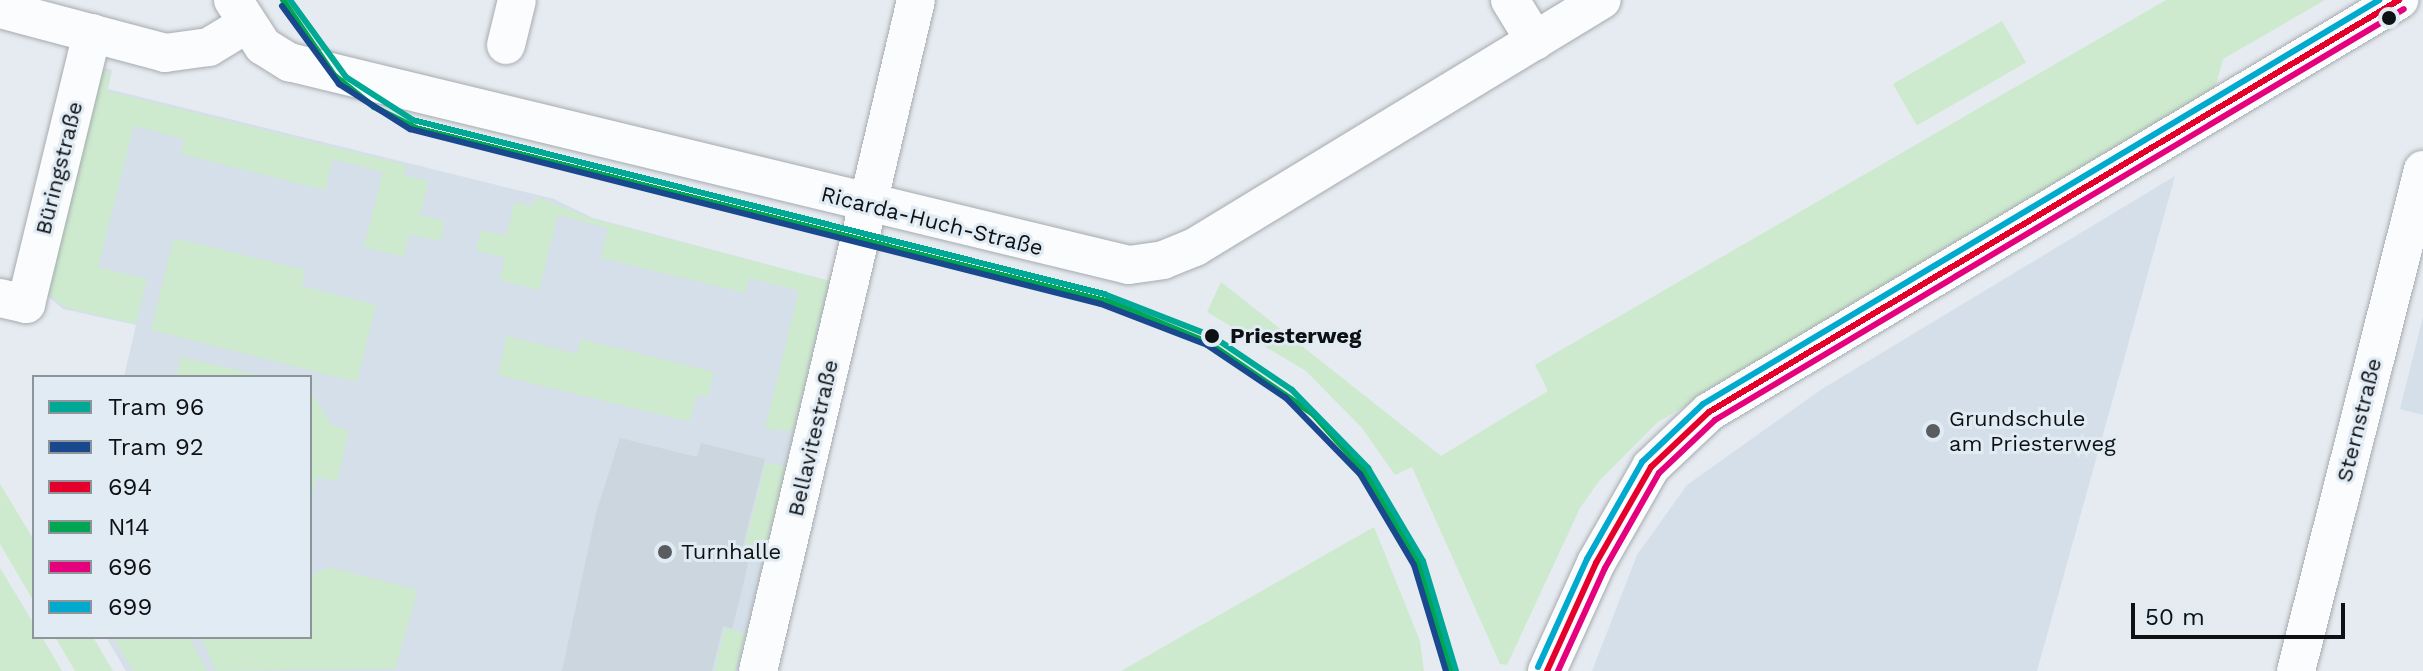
<!DOCTYPE html>
<meta charset="utf-8">
<style>
body{margin:0}
#map{position:relative;width:2423px;height:671px;overflow:hidden;background:#e5ebf0;font-family:"Work Sans",sans-serif}
div>[style]{position:absolute}
[style*='--x']{left:calc(var(--x)*1px);top:calc(var(--y)*1px);width:calc(var(--w)*1px);rotate:calc(var(--a)*1deg)}
.built>*{inset:0;background:#d4dfe9}
.green>*{inset:0;background:#cdeacf;transform-origin:0 0}
.building>*{inset:0;background:#cbd6df}
.roads{filter:drop-shadow(0 0 2px #a7abaf) drop-shadow(0 0 2px #a7abaf)}
.minor>*{height:38px;margin:-19px;padding:0 19px;transform-origin:19px;border-radius:19px;background:#fbfcfd}
.bus-1>*{height:6px;margin:-3px;padding:0 3px;transform-origin:3px;border-radius:3px;background:#e4002b}
.bus-2>*{height:6px;margin:-3px;padding:0 3px;transform-origin:3px;border-radius:3px;background:#00a651}
.bus-3>*{height:6px;margin:-3px;padding:0 3px;transform-origin:3px;border-radius:3px;background:#e5007d}
.bus-4>*{height:6px;margin:-3px;padding:0 3px;transform-origin:3px;border-radius:3px;background:#00a9ce}
.tram-1>*{height:6px;margin:-3px;padding:0 3px;transform-origin:3px;border-radius:3px;background:#00a995}
.tram-2>*{height:6px;margin:-3px;padding:0 3px;transform-origin:3px;border-radius:3px;background:#19488e}
.dots>*{width:22px;height:22px;translate:-50% -50%;box-sizing:border-box;border:4px solid #e1ebf4;border-radius:50%}
span{translate:-50% -50%;white-space:nowrap;text-align:center;line-height:1.15;-webkit-text-stroke:6px #e1ebf4;paint-order:stroke}
.street-label{font-size:22px;color:#0e1114}
.stop-label{font-size:22px;color:#0e1114;font-weight:700}
.left{translate:0 -50%;text-align:left}
.poi-label{font-size:22px;color:#0e1114}
.legend{position:absolute;left:32px;top:375px;width:280px;height:264px;box-sizing:border-box;background:#e1ebf4;border:2px solid #8d949a;margin:0;padding:10px 14px;list-style:none;font-size:24px;color:#0e1114}
.legend li{display:flex;align-items:center;gap:16px;height:40px}
.legend b{width:40px;border:2px solid #8d949a}
.scale{position:absolute;left:2131px;top:603px;width:214px;height:36px;box-sizing:border-box;border:4px solid #0e1114;border-top:0;padding-left:10px;font-size:24px;line-height:28px;white-space:nowrap;color:#0e1114;-webkit-text-stroke:6px #e1ebf4;paint-order:stroke}
</style>
<div id="map">
<div class="built">
<div style="clip-path:polygon(97px 66px,112px 70px,108px 89px,554px 199px,593px 218px,830px 281px,737px 671px,126px 671px,106px 637px,310px 637px,310px 377px,124px 377px,136px 325px,63px 309px,42px 291px)"></div>
<div style="clip-path:polygon(2175px 176px,2037px 671px,1592px 671px,1637px 555px,1687px 485px,1822px 389px)"></div>
<div style="clip-path:polygon(2423px 317px,2423px 415px,2400px 409px)"></div>
</div>
<div class="green">
<div style="clip-path:polygon(2166px 0,2325px 0,2223px 59px,2212px 99px,1658px 422px,1599px 481px,1580px 508px,1507px 665px,1500px 664px,1412px 467px,1395px 475px,1362px 428px,1306px 371px,1207px 312px,1221px 282px,1441px 456px,1548px 391px,1535px 365px)"></div>
<div style="left:2002px;top:21px;width:48px;height:126px;rotate:60deg"></div>
<div style="clip-path:polygon(99px 69px,111px 72px,107px 91px,406px 165px,404px 175px,428px 181px,420px 215px,445px 221px,440px 241px,409px 234px,404px 257px,364px 247px,383px 172px,333px 159px,325px 190px,181px 154px,184px 139px,134px 126px,98px 267px,147px 279px,136px 324px,64px 307px,44px 290px)"></div>
<div style="clip-path:polygon(536px 197px,593px 219px,829px 281px,793px 431px,765px 429px,799px 291px,749px 278px,745px 293px,601px 258px,608px 228px,558px 215px,539px 290px,500px 280px,505px 258px,476px 250px,481px 230px,506px 236px,515px 202px,533px 207px)"></div>
<div style="clip-path:polygon(174px 238px,305px 270px,302px 286px,376px 305px,357px 382px,151px 330px)"></div>
<div style="clip-path:polygon(507px 336px,577px 354px,581px 339px,714px 372px,708px 397px,697px 395px,690px 422px,498px 375px)"></div>
<div style="clip-path:polygon(181px 357px,266px 377px,176px 377px)"></div>
<div style="clip-path:polygon(310px 390px,332px 426px,349px 430px,337px 481px,317px 477px,312px 497px)"></div>
<div style="left:766px;top:462px;width:21px;height:97px;rotate:14deg"></div>
<div style="clip-path:polygon(0 484px,34px 540px,34px 602px,0 544px)"></div>
<div style="clip-path:polygon(1374px 527px,1420px 641px,1424px 671px,1121px 671px)"></div>
<div style="clip-path:polygon(328px 567px,418px 590px,395px 669px,216px 671px,201px 637px,310px 637px,310px 577px)"></div>
<div style="clip-path:polygon(0 568px,34px 624px,34px 637px,42px 637px,62px 671px,0 671px)"></div>
<div style="left:725px;top:628px;width:21px;height:44px;rotate:14deg"></div>
<div style="clip-path:polygon(55px 637px,93px 637px,113px 671px,75px 671px)"></div>
<div style="clip-path:polygon(113px 637px,189px 637px,207px 671px,133px 671px)"></div>
</div>
<div class="building">
<div style="clip-path:polygon(620px 438px,697px 457px,701px 443px,765px 459px,740px 557px,749px 559px,741px 594px,732px 629px,723px 626px,712px 671px,562px 671px,596px 513px)"></div>
</div>
<div class="roads">
<div class="minor">
<div style="--x:233;--y:0;--w:55;--a:56.9"></div>
<div style="--x:263;--y:46;--w:31;--a:32"></div>
<div style="--x:289;--y:62;--w:864;--a:13.59"></div>
<div style="--x:1129;--y:265;--w:34;--a:-8"></div>
<div style="--x:1163;--y:260;--w:35;--a:-22"></div>
<div style="--x:1195;--y:247;--w:476;--a:-31.3"></div>
<div style="--x:1510;--y:0;--w:48;--a:58.6"></div>
<div style="--x:0;--y:9;--w:171;--a:14.9"></div>
<div style="--x:165;--y:53;--w:44;--a:-7.8"></div>
<div style="--x:209;--y:47;--w:44;--a:-31.2"></div>
<div style="--x:506;--y:45;--w:46;--a:-76.3"></div>
<div style="--x:0;--y:298;--w:27;--a:13"></div>
<div style="--x:26;--y:304;--w:279;--a:-76.3"></div>
<div style="--x:758;--y:671;--w:689;--a:-76.75"></div>
<div style="--x:1547;--y:671;--w:119;--a:-65.6"></div>
<div style="--x:1596;--y:563;--w:111;--a:-60.2"></div>
<div style="--x:1651;--y:467;--w:80;--a:-43.5"></div>
<div style="--x:1709;--y:412;--w:804;--a:-30.84"></div>
<div style="--x:2296;--y:671;--w:517;--a:-75.78"></div>
</div>
</div>
<div class="bus-1">
<div style="--x:1547;--y:671;--w:119;--a:-65.6"></div>
<div style="--x:1596;--y:563;--w:111;--a:-60.2"></div>
<div style="--x:1651;--y:467;--w:80;--a:-43.5"></div>
<div style="--x:1709;--y:412;--w:804;--a:-30.84"></div>
</div>
<div class="bus-2">
<div style="--x:283;--y:0;--w:91;--a:55.8"></div>
<div style="--x:334;--y:75;--w:51;--a:38.7"></div>
<div style="--x:374;--y:107;--w:47;--a:26.6"></div>
<div style="--x:416;--y:128;--w:719;--a:14.09"></div>
<div style="--x:1113;--y:303;--w:104;--a:22.6"></div>
<div style="--x:1209;--y:343;--w:126;--a:34.3"></div>
<div style="--x:1313;--y:414;--w:76;--a:48.2"></div>
<div style="--x:1364;--y:471;--w:107;--a:59.1"></div>
<div style="--x:1419;--y:563;--w:113;--a:73.5"></div>
</div>
<div class="bus-3">
<div style="--x:1558;--y:671;--w:113;--a:-65.5"></div>
<div style="--x:1605;--y:568;--w:109;--a:-60.4"></div>
<div style="--x:1659;--y:473;--w:77;--a:-43.4"></div>
<div style="--x:1715;--y:420;--w:802;--a:-30.82"></div>
</div>
<div class="bus-4">
<div style="--x:1538;--y:667;--w:119;--a:-65.6"></div>
<div style="--x:1587;--y:559;--w:112;--a:-60.4"></div>
<div style="--x:1642;--y:462;--w:84;--a:-43.6"></div>
<div style="--x:1703;--y:404;--w:788;--a:-30.86"></div>
</div>
<div class="tram-1">
<div style="--x:290;--y:0;--w:95;--a:54"></div>
<div style="--x:346;--y:77;--w:80;--a:32.7"></div>
<div style="--x:413;--y:120;--w:713;--a:14.13"></div>
<div style="--x:1104;--y:294;--w:116;--a:21.3"></div>
<div style="--x:1212;--y:336;--w:97;--a:34"></div>
<div style="--x:1292;--y:390;--w:109;--a:45.7"></div>
<div style="--x:1368;--y:468;--w:108;--a:59.4"></div>
<div style="--x:1423;--y:561;--w:115;--a:73.3"></div>
</div>
<div class="tram-2">
<div style="--x:282;--y:6;--w:97;--a:53.8"></div>
<div style="--x:339;--y:84;--w:84;--a:32.4"></div>
<div style="--x:410;--y:129;--w:713;--a:14.21"></div>
<div style="--x:1101;--y:304;--w:114;--a:21.1"></div>
<div style="--x:1207;--y:345;--w:95;--a:33.9"></div>
<div style="--x:1286;--y:398;--w:106;--a:45.8"></div>
<div style="--x:1360;--y:474;--w:106;--a:59.3"></div>
<div style="--x:1414;--y:565;--w:111;--a:73.2"></div>
</div>
<div class="dots">
<div style="left:2389px;top:18px;background:#0e1114"></div>
<div style="left:1212px;top:336px;background:#0e1114"></div>
<div style="left:1933px;top:431px;background:#595d61"></div>
<div style="left:665px;top:552px;background:#595d61"></div>
</div>
<div class="street-label">
<span style="left:59px;top:168px;rotate:-76deg">Büringstraße</span>
<span style="left:932px;top:221px;rotate:14deg">Ricarda-Huch-Straße</span>
<span style="left:2359px;top:420px;rotate:-76deg">Sternstraße</span>
<span style="left:813px;top:438px;rotate:-77deg">Bellavitestraße</span>
</div>
<div class="stop-label">
<span class="left" style="left:1230px;top:336px">Priesterweg</span>
</div>
<div class="poi-label">
<span class="left" style="left:1949px;top:431px">Grundschule<br>am Priesterweg</span>
<span class="left" style="left:681px;top:552px">Turnhalle</span>
</div>
<ul class="legend">
<li><b style="height:10px;background:#00a995"></b>Tram 96</li>
<li><b style="height:10px;background:#19488e"></b>Tram 92</li>
<li><b style="height:10px;background:#e4002b"></b>694</li>
<li><b style="height:10px;background:#00a651"></b>N14</li>
<li><b style="height:10px;background:#e5007d"></b>696</li>
<li><b style="height:10px;background:#00a9ce"></b>699</li>
</ul>
<div class="scale">50 m</div>
</div>
